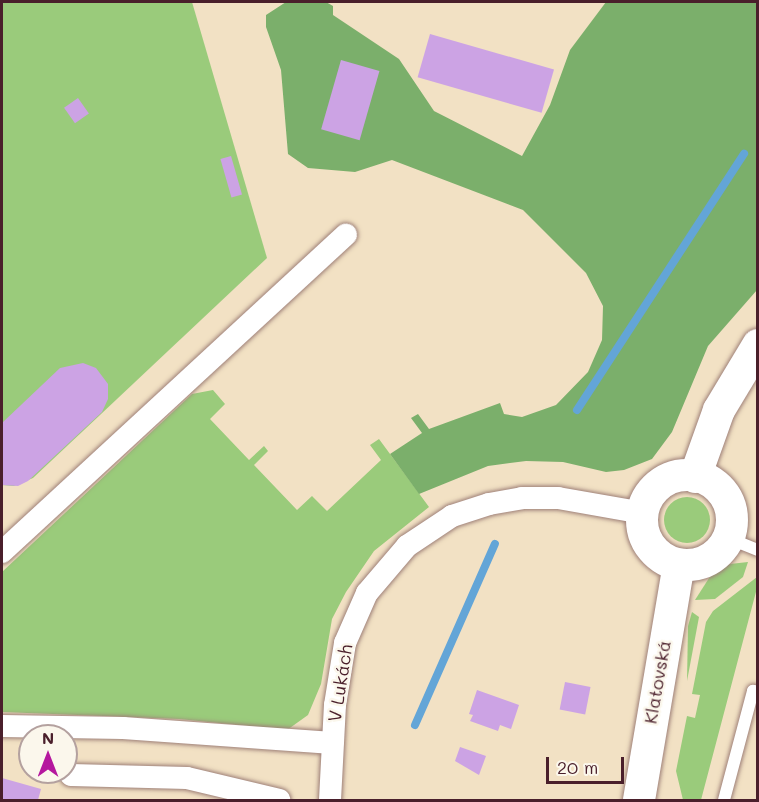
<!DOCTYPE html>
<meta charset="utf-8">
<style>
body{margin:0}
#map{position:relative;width:759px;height:802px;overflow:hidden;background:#f2e1c4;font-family:Mali,sans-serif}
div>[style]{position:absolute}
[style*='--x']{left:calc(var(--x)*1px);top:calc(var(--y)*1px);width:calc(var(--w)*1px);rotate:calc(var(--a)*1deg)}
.green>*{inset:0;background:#9acb7b}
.round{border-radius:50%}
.forest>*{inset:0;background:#7baf6b}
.stream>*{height:8px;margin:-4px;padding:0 4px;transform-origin:4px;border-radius:4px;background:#63a5d7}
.building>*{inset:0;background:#cca3e4;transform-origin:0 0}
.roads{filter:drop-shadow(0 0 2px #9e8078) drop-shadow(0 0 2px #9e8078)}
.lane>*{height:12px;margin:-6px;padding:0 6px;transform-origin:6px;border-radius:6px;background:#fff}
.street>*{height:22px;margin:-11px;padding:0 11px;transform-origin:11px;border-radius:11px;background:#fff}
.secondary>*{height:32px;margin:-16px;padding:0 16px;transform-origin:16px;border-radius:16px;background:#fff}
.secondary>.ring{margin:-16px;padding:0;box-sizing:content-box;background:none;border:32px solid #fff;border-radius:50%}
span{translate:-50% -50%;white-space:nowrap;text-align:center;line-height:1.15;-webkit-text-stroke:5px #fbf7ec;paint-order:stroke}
.street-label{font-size:18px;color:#4a1f2b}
.frame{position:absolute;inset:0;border:3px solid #4a1f2b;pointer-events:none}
.north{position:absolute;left:18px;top:724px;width:60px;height:60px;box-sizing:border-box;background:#fbf7ec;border:2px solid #b4a19f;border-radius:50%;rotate:0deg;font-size:16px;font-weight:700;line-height:24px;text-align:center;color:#4a1f2b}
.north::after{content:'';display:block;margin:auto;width:21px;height:27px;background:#b5179e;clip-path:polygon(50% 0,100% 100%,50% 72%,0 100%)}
.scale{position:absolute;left:546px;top:757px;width:78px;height:27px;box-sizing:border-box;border:3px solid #4a1f2b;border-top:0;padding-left:8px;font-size:18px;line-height:21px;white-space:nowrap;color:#4a1f2b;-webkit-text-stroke:4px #fbf7ec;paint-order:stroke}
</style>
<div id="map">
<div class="green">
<div style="clip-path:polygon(2px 2px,192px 2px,267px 258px,33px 478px,14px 486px,2px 485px)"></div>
<div style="clip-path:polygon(213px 390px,225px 404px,210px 419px,249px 460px,264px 446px,268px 451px,254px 465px,297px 510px,312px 496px,327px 511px,381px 460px,370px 445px,379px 439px,429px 507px,374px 551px,346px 592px,332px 619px,321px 684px,308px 715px,287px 730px,179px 719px,2px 712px,2px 572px,192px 394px)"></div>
<div class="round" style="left:664px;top:497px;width:46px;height:46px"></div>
<div style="clip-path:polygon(748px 562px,743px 577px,715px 599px,695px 600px,711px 575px,730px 564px)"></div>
<div style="clip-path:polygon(757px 577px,757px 588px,701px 800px,683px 800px,676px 771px,687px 716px,695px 718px,700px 695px,692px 694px,706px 622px,713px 611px)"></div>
<div style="clip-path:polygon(692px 612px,699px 617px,687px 681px,688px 626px)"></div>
</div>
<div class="forest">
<div style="clip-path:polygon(286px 2px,326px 2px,333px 6px,333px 15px,399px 59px,434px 111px,522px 156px,550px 105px,570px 50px,606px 2px,757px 2px,757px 290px,708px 346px,672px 432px,652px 459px,624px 470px,606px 472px,563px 462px,526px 461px,488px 466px,419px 494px,390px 454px,422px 433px,411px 418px,418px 414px,429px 429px,500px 403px,504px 414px,522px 417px,556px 405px,588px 372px,602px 340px,603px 306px,586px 273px,523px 210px,392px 160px,355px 172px,308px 168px,288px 154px,281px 70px,266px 27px,266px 15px)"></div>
</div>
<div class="stream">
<div style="--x:577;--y:410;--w:306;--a:-56.9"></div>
<div style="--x:415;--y:725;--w:198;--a:-66.2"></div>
</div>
<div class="building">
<div style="left:430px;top:34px;width:129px;height:45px;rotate:16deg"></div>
<div style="left:341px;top:60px;width:40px;height:72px;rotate:16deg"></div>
<div style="left:78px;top:98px;width:19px;height:17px;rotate:55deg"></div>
<div style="left:231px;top:156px;width:40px;height:11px;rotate:74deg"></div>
<div style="clip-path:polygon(83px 363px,96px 368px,108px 384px,108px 399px,102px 412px,28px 481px,18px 486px,2px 485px,2px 423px,60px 368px)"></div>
<div style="left:565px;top:682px;width:26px;height:28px;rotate:11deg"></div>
<div style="clip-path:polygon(477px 690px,519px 705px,511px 729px,500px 725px,498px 731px,470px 721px,473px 715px,469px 714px)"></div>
<div style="clip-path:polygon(460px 747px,486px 756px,479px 775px,455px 761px)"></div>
<div style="clip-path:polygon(2px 778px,41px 789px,38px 800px,2px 800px)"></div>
</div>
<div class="roads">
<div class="lane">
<div style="--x:728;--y:538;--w:32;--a:22"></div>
<div style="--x:724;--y:800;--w:113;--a:-75.1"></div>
<div style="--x:753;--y:691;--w:5;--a:11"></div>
</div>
<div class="street">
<div style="--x:2;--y:552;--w:468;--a:-42.7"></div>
<div style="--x:2;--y:726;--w:121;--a:0.9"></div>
<div style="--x:123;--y:728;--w:210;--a:4.1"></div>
<div style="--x:71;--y:775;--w:116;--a:1.5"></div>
<div style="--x:187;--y:778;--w:95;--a:13.4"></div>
<div style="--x:330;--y:800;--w:95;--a:-87"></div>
<div style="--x:335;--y:705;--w:63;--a:-80.8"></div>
<div style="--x:345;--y:643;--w:55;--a:-66.3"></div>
<div style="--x:367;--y:593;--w:62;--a:-49.6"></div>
<div style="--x:407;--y:546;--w:54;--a:-33.7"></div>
<div style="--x:452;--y:516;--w:39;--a:-18"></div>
<div style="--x:489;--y:504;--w:34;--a:-10"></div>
<div style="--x:522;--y:498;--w:36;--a:0"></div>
<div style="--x:558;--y:498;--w:86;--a:10"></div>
</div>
<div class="secondary">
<div class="ring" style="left:642px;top:475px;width:58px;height:58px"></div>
<div style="--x:695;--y:477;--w:71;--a:-70.3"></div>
<div style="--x:719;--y:410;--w:76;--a:-59"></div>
<div style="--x:639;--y:800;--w:239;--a:-80.4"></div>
</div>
</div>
<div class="street-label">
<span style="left:657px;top:682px;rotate:-80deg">Klatovská</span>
<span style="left:340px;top:683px;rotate:-81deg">V Lukách</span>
</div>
<div class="frame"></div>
<div class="north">N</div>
<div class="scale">20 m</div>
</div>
